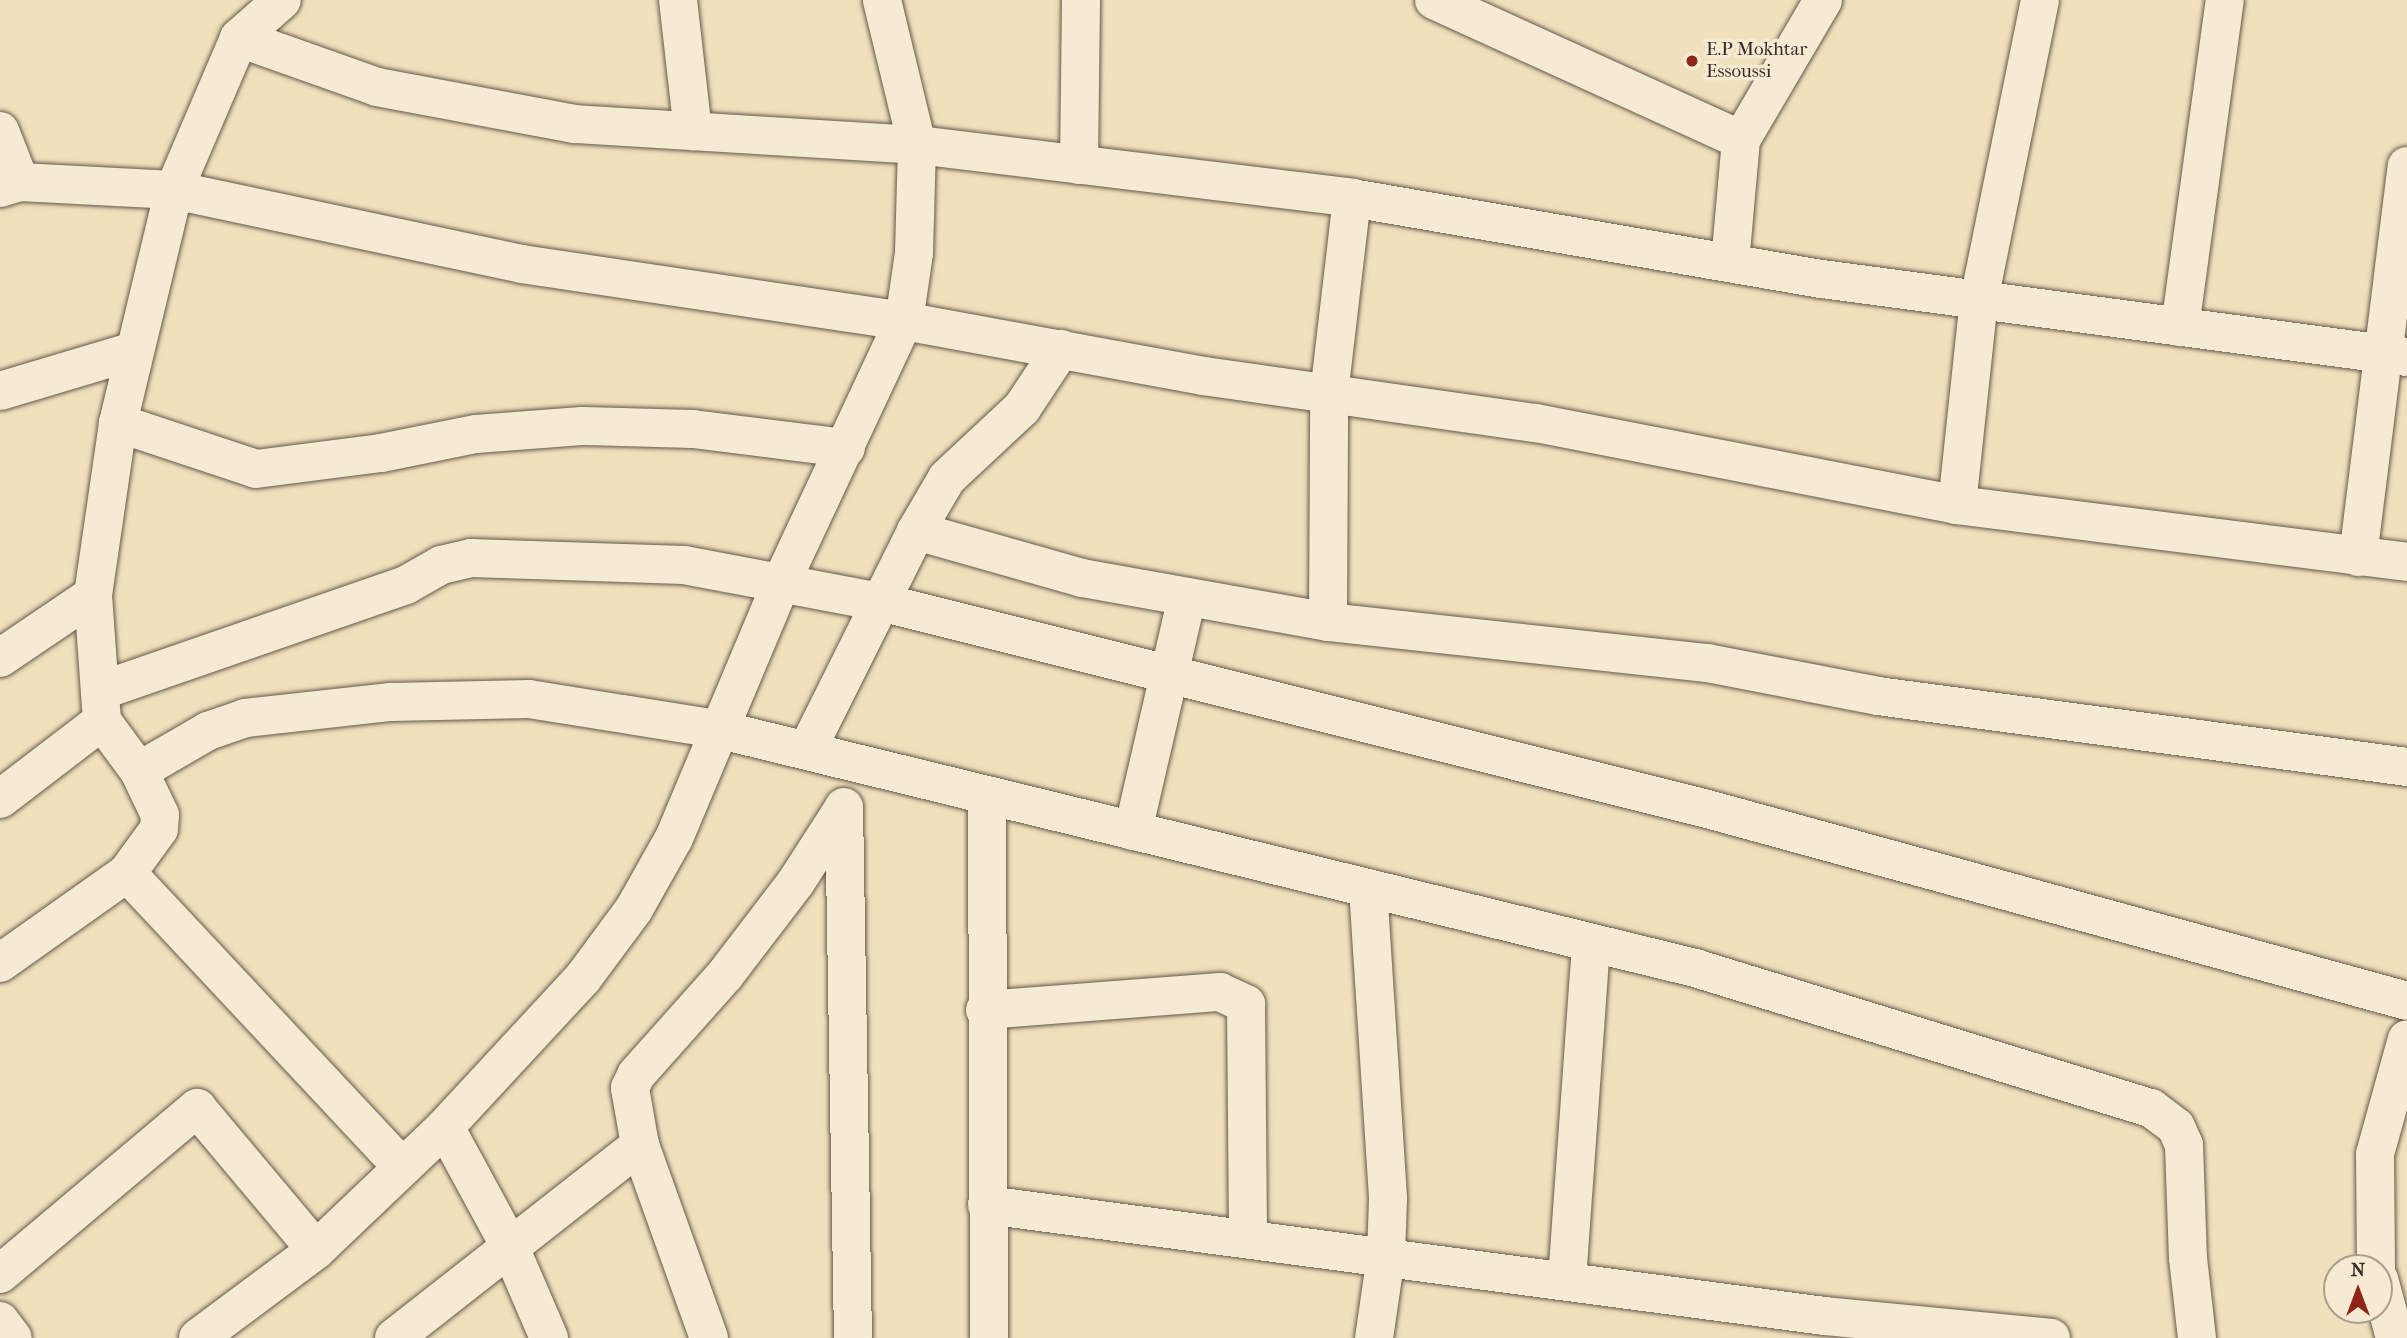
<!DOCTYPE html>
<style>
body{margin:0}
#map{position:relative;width:2407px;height:1338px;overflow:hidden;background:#f0e0bc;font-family:"IM FELL French Canon",serif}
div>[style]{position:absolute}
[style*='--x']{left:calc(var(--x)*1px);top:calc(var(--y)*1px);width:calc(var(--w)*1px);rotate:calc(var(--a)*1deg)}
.roads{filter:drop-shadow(0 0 2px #65584b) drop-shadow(0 0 2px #65584b)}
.minor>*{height:38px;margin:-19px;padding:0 19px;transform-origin:19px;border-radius:19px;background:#f5ebd3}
.dots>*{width:19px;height:19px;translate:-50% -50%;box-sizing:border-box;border:4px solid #f5ebd3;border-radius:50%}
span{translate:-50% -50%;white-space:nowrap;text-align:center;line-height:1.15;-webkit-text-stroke:7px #f5ebd3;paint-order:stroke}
.poi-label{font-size:19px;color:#372a25}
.left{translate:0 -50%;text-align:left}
.north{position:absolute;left:2323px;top:1254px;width:70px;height:70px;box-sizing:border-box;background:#f5ebd3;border:2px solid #a99e8d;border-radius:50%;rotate:0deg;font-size:19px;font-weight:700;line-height:28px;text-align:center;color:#372a25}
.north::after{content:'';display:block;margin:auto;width:24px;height:32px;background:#8f2418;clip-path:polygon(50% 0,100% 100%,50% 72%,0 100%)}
</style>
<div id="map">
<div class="roads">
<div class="minor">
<div style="--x:678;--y:0;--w:132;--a:83.5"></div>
<div style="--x:1434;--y:0;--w:337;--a:24.5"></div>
<div style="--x:239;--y:38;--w:146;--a:19.5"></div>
<div style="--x:377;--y:87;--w:201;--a:10.6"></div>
<div style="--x:575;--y:124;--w:343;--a:3.5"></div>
<div style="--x:917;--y:145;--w:438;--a:6.9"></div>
<div style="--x:1352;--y:198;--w:477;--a:9.8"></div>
<div style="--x:1822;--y:279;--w:590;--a:7.59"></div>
<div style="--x:0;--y:131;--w:55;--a:68.6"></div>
<div style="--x:1079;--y:165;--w:165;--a:-89.3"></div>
<div style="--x:0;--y:188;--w:21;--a:-17"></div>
<div style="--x:20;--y:182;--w:154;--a:3"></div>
<div style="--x:174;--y:190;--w:356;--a:12"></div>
<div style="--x:522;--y:264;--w:386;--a:8.5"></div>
<div style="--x:904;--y:321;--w:305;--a:10.4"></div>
<div style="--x:1204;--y:376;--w:335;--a:8.1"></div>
<div style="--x:1536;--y:423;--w:429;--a:11"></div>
<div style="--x:1957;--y:505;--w:454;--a:7.2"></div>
<div style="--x:1730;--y:263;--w:123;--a:-84.9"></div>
<div style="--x:1741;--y:140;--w:162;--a:-59.6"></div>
<div style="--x:2180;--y:327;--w:330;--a:-82.2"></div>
<div style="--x:0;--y:391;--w:140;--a:-16.6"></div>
<div style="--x:118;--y:423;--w:145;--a:18.4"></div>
<div style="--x:256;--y:469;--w:126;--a:-7.3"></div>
<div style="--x:381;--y:453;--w:97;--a:-11.3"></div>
<div style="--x:476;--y:434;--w:106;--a:-4.3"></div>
<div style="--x:582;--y:426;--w:111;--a:1.5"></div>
<div style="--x:693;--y:429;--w:154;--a:7.1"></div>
<div style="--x:1957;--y:505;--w:206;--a:-83.9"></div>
<div style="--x:1979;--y:300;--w:306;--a:-78.5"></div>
<div style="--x:916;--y:531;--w:173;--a:15.8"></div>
<div style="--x:1082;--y:578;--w:250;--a:10.1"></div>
<div style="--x:1328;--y:622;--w:381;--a:6.2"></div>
<div style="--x:1707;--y:663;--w:174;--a:10.9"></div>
<div style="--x:1878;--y:696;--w:534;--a:7.64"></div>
<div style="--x:2358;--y:557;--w:394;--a:-82.9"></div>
<div style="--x:1328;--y:622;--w:228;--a:-89.7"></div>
<div style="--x:1329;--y:394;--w:197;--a:-83.3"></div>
<div style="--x:0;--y:658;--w:112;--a:-34.1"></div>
<div style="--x:100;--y:691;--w:324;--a:-19.1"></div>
<div style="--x:406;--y:585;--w:40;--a:-29.7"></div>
<div style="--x:441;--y:565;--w:31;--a:-13"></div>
<div style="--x:471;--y:558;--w:213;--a:1.9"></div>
<div style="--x:684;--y:565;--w:199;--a:10.7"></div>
<div style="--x:880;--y:602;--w:845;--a:14.04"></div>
<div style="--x:1700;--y:807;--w:733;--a:15.34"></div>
<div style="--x:807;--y:750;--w:245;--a:-63.5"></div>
<div style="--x:916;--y:531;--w:61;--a:-59.7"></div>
<div style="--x:947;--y:478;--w:103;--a:-43"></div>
<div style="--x:1022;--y:408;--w:71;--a:-56.5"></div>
<div style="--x:139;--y:771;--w:80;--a:-30.1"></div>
<div style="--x:208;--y:731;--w:39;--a:-19"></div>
<div style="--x:245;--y:718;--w:147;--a:-6.3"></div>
<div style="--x:391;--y:702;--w:138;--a:-1.2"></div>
<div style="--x:529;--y:699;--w:190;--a:9.1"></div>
<div style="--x:717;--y:729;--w:1007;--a:13.73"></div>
<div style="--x:1695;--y:968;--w:477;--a:17.1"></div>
<div style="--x:2151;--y:1108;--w:31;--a:37"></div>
<div style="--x:2176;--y:1127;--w:20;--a:66"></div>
<div style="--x:2184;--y:1145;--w:113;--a:88"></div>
<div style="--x:2188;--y:1258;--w:81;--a:83.6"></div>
<div style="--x:987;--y:795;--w:543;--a:89.79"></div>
<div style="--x:0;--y:799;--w:128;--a:-37.4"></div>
<div style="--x:844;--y:807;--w:531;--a:89.03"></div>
<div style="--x:1133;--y:831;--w:240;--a:-77"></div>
<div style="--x:127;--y:873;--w:403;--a:46.9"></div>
<div style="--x:1368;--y:888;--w:312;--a:86.3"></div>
<div style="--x:1388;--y:1199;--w:57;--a:92"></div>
<div style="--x:1386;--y:1256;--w:83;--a:98.3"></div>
<div style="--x:0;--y:963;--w:156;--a:-35.3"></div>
<div style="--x:127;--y:873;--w:54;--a:-54"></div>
<div style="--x:159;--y:829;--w:14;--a:-86"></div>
<div style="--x:160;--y:815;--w:49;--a:-115.5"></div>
<div style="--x:139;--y:771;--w:62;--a:-126.5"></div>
<div style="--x:102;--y:721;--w:126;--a:-94.1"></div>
<div style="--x:93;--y:595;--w:174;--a:-81.7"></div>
<div style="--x:118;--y:423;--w:240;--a:-76.5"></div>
<div style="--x:174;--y:190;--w:165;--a:-66.8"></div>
<div style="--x:239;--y:38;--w:57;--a:-41.5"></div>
<div style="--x:985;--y:1010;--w:236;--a:-4.4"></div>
<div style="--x:1220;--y:992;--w:29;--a:25"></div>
<div style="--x:1246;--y:1004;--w:233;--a:89.5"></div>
<div style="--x:445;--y:1127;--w:134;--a:61.5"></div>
<div style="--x:509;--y:1245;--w:101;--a:66.7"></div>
<div style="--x:987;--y:1205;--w:844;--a:7.55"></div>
<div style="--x:1824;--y:1316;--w:228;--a:5.5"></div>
<div style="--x:2376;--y:1268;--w:114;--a:-90.5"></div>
<div style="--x:2375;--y:1154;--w:119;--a:-74.5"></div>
<div style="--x:0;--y:1274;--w:258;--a:-40.1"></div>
<div style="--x:197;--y:1108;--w:185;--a:50"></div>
<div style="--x:2379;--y:1279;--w:61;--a:74.8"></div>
<div style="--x:1567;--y:1280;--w:338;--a:-85.9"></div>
<div style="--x:0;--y:1321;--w:21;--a:53"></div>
<div style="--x:198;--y:1338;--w:147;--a:-36.7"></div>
<div style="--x:316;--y:1250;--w:178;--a:-43.6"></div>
<div style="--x:445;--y:1127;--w:203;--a:-47.2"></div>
<div style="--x:583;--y:978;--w:86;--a:-53.5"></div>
<div style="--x:634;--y:909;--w:81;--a:-60.6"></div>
<div style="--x:674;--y:838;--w:277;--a:-67.2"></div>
<div style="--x:781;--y:583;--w:289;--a:-64.9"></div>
<div style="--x:904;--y:321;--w:69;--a:-81.6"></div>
<div style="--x:914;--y:253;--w:108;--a:-88.4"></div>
<div style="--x:917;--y:145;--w:149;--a:-103.6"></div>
<div style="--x:394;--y:1338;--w:313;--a:-38.1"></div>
<div style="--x:709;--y:1338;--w:205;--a:-109.7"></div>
<div style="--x:640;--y:1145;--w:58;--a:-100"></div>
<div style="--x:630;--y:1088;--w:14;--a:-65"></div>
<div style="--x:636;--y:1075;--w:134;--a:-48.3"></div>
<div style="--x:725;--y:975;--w:117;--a:-52.6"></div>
<div style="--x:796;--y:882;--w:87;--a:-57.2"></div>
</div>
</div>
<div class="dots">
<div style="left:1692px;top:61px;background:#8f2418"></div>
</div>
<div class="poi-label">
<span class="left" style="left:1706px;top:61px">E.P Mokhtar<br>Essoussi</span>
</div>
<div class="north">N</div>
</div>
